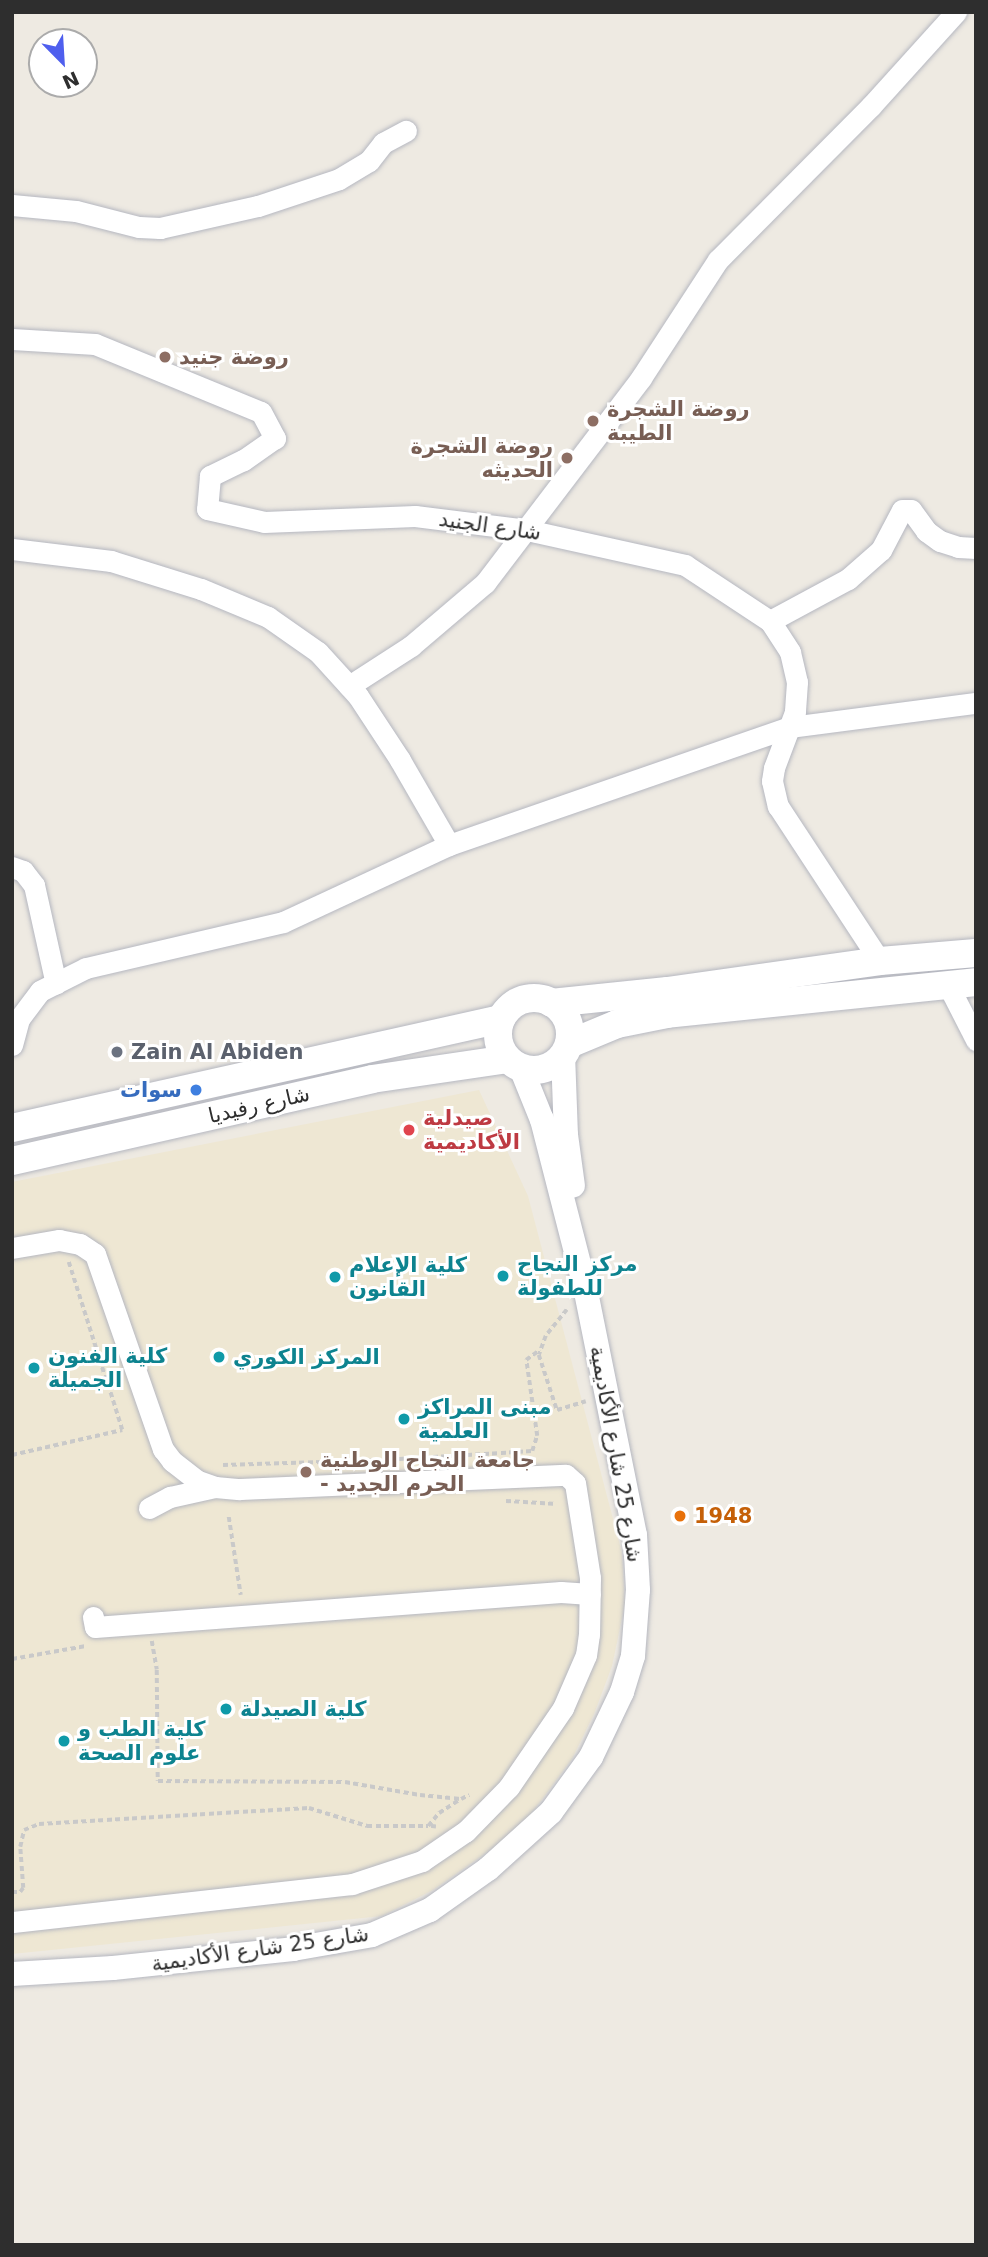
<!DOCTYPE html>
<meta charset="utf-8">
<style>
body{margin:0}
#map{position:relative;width:988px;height:2257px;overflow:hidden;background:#eeeae2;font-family:"DejaVu Sans",Vazirmatn,sans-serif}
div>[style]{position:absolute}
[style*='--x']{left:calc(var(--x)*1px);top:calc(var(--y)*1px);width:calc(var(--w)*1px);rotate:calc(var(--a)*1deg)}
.education>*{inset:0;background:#eee7d3}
.path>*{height:3.5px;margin-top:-1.75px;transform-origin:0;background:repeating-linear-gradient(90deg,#c9c9c9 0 5px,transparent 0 8.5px)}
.roads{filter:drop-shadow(0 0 2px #b5b7c0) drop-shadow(0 0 2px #b5b7c0)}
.minor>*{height:21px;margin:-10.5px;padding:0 10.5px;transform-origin:10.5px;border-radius:10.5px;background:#fff}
.tertiary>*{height:24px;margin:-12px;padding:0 12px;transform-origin:12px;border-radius:12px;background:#fff}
.secondary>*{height:28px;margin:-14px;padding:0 14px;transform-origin:14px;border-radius:14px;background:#fff}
.secondary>.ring{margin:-14px;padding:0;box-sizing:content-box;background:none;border:28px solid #fff;border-radius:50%}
.dots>*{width:19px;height:19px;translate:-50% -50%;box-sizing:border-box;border:4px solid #fff;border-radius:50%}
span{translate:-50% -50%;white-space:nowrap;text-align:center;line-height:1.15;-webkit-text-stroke:6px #fff;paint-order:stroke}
.education-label{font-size:21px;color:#785e54;font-weight:700}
.left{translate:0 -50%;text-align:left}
.right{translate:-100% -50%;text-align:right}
.street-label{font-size:21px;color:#2e2e2e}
.worship-label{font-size:21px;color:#5b616d;font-weight:700}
.shop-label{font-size:21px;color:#366cbe;font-weight:700}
.health-label{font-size:21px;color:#be3a42;font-weight:700}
.culture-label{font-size:21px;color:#0d838f;font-weight:700}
.food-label{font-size:21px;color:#c56008;font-weight:700}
.frame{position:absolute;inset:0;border:14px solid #2e2e2e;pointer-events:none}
.north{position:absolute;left:28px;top:28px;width:70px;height:70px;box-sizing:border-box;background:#fff;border:2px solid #ababab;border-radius:50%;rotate:156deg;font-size:19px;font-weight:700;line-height:28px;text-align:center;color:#2e2e2e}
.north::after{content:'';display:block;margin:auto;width:24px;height:32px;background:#4f5fee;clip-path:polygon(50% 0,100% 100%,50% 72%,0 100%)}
</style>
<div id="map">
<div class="education">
<div style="clip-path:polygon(479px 1090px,528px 1196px,622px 1553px,625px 1604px,612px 1666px,594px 1714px,572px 1759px,529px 1817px,499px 1844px,433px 1890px,382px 1916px,12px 1954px,12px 1182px)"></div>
</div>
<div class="path">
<div style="--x:69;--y:1262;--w:129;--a:72.4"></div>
<div style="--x:567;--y:1310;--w:33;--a:129"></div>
<div style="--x:546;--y:1336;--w:20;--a:110"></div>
<div style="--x:539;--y:1355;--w:58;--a:71.9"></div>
<div style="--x:557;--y:1410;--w:30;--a:-17"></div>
<div style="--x:12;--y:1455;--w:113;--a:-12.8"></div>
<div style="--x:122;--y:1430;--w:47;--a:-107.3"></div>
<div style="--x:108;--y:1385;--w:9;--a:-13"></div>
<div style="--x:399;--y:1459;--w:133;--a:-3.4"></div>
<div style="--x:532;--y:1451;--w:16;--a:-72"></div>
<div style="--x:537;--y:1436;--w:77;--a:-98.2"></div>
<div style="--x:526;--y:1360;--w:17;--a:-36"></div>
<div style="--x:223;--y:1465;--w:167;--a:-1.7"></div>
<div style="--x:506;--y:1501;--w:51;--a:3.4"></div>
<div style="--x:229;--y:1517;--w:79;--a:81.3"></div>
<div style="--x:152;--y:1641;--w:29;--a:80"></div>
<div style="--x:157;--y:1670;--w:111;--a:89.5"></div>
<div style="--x:158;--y:1781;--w:187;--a:0.3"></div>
<div style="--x:345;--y:1782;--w:76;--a:9.8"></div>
<div style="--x:420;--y:1795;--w:41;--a:5.6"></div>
<div style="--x:461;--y:1799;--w:9;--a:-27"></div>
<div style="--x:12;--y:1659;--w:75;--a:-10"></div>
<div style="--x:436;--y:1827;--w:8;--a:-173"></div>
<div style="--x:428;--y:1826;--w:17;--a:-50"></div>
<div style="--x:439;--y:1813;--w:24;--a:-33"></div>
<div style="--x:12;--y:1892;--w:8;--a:0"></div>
<div style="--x:20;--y:1892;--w:5;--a:-53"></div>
<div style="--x:23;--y:1888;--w:41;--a:-94.2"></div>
<div style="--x:20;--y:1847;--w:17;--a:-77"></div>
<div style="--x:24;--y:1830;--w:16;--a:-22"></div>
<div style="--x:39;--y:1824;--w:270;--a:-3.4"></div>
<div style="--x:309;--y:1808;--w:61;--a:17.2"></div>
<div style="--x:367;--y:1826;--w:61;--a:0"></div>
</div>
<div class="roads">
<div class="minor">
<div style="--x:12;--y:205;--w:64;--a:5.4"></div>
<div style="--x:76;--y:211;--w:65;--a:14.3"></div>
<div style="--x:139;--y:227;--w:21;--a:3"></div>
<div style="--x:160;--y:228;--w:100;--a:-12.7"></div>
<div style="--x:258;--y:206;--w:85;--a:-18.4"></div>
<div style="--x:339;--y:179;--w:35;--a:-31"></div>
<div style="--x:369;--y:161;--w:23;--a:-52"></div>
<div style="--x:383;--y:143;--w:26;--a:-28"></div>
<div style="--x:12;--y:339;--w:83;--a:3.4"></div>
<div style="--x:95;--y:344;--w:179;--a:22.3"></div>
<div style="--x:261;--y:412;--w:30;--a:62"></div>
<div style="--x:275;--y:438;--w:39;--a:145"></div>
<div style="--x:243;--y:460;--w:37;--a:154"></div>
<div style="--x:210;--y:476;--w:33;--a:95"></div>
<div style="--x:207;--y:509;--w:58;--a:12.8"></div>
<div style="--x:264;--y:522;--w:151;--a:-2.3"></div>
<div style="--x:415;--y:516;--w:113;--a:7.1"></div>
<div style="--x:527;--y:530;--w:162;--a:12.5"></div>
<div style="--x:685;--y:565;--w:102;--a:33.4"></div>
<div style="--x:770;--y:621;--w:37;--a:57"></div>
<div style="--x:790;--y:652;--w:31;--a:77"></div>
<div style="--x:797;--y:682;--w:30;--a:94"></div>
<div style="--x:795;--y:712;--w:60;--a:110.6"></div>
<div style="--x:774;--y:768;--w:13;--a:99"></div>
<div style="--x:772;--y:781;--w:26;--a:77"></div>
<div style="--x:778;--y:806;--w:186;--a:56.7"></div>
<div style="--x:12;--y:549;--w:100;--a:6.9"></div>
<div style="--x:111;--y:561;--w:94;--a:17.3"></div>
<div style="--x:201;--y:589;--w:73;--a:22.7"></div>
<div style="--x:268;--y:617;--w:61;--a:35"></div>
<div style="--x:318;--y:652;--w:59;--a:47.7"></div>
<div style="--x:358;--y:696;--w:77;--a:56.7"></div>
<div style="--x:400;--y:760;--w:98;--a:60"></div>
<div style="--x:770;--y:621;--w:89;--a:-28.3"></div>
<div style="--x:848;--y:579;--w:44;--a:-41.3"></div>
<div style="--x:881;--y:550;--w:45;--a:-62.3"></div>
<div style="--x:902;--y:510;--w:9;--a:0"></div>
<div style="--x:911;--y:510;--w:26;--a:54"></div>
<div style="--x:926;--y:531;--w:17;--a:36"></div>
<div style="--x:940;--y:541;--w:19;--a:18"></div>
<div style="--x:958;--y:547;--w:18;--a:3"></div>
<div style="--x:349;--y:686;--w:74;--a:-32.8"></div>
<div style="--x:411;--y:646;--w:97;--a:-40.4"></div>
<div style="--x:485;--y:583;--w:258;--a:-52.7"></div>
<div style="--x:641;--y:378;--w:141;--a:-56.9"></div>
<div style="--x:718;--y:260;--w:217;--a:-45.2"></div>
<div style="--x:871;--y:106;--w:127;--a:-47.9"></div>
<div style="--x:12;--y:867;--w:12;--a:20"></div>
<div style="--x:23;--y:871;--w:18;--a:52"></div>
<div style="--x:34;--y:885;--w:101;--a:77.5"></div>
<div style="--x:948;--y:985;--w:62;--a:63"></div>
<div style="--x:12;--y:1045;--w:27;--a:-75"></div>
<div style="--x:19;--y:1019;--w:35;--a:-53"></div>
<div style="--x:40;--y:991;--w:51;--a:-26.6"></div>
<div style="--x:86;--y:968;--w:202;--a:-13.1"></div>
<div style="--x:283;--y:922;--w:183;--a:-24.9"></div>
<div style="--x:449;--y:845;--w:361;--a:-19.1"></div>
<div style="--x:790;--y:727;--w:188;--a:-7.4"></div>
<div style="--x:12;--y:1248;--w:48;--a:-9.7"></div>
<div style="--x:59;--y:1240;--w:21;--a:11"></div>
<div style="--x:80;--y:1244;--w:18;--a:34"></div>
<div style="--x:95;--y:1254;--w:207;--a:70.8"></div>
<div style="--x:163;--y:1449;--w:15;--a:53"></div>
<div style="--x:172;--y:1461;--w:33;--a:38"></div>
<div style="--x:198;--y:1481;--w:18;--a:19"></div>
<div style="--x:215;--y:1487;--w:25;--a:5"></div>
<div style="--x:240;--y:1489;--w:326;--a:-2.5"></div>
<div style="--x:566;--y:1475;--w:12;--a:42"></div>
<div style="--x:575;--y:1483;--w:96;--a:81"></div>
<div style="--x:590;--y:1578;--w:56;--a:91"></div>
<div style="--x:589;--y:1634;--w:21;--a:98"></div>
<div style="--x:586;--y:1655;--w:58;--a:113.5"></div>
<div style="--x:563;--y:1708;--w:96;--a:124.4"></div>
<div style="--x:509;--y:1787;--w:62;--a:134.3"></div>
<div style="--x:466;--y:1831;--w:53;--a:145.7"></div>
<div style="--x:422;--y:1861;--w:74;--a:161.8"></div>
<div style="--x:352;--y:1884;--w:342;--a:173.6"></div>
<div style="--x:149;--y:1508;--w:24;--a:-28"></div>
<div style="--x:170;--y:1497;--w:46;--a:-12.5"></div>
<div style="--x:93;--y:1617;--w:10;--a:79"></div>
<div style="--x:95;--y:1627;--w:467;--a:-4.3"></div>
<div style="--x:561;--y:1592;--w:29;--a:4"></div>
</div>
<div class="tertiary">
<div style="--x:563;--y:1054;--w:81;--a:87.9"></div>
<div style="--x:566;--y:1135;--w:51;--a:82.2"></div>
<div style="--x:12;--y:1974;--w:101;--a:-3.4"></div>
<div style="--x:113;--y:1968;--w:181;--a:-6"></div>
<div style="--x:293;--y:1949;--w:80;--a:-10"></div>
<div style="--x:372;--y:1935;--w:63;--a:-23.3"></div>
<div style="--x:430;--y:1910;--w:71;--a:-35.3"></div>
<div style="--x:488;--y:1869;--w:85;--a:-42.1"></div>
<div style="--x:551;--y:1812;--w:68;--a:-54"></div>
<div style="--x:591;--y:1757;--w:72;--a:-64.5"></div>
<div style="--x:622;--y:1692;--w:38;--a:-73"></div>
<div style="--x:633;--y:1656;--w:66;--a:-85.7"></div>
<div style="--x:638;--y:1590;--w:55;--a:-93.1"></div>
<div style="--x:635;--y:1535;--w:249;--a:-101.4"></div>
<div style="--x:586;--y:1291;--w:177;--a:-104.4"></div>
<div style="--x:542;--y:1120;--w:56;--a:-112"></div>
</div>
<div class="secondary">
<div class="ring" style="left:498px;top:998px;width:44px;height:44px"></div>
<div style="--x:551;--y:1003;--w:117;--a:-5.9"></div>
<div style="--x:667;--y:991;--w:215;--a:-8"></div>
<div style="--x:880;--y:961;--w:96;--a:-4.8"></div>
<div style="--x:569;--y:1044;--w:52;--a:-22.6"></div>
<div style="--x:617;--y:1024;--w:51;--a:-11.3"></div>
<div style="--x:667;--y:1014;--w:311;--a:-5.9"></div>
<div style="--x:12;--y:1128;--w:501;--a:-12.57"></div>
<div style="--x:12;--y:1161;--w:369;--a:-12.8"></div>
<div style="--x:372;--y:1079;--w:137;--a:-8.4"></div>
</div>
</div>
<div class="dots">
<div style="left:165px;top:357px;background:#8d6e63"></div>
<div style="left:593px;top:421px;background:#8d6e63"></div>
<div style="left:567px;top:458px;background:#8d6e63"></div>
<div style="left:117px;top:1052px;background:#6b7280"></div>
<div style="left:196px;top:1090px;background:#3f7fe0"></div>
<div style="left:409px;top:1130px;background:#e0444e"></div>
<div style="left:503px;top:1276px;background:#0f9aa8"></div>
<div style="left:335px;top:1277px;background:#0f9aa8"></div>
<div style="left:219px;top:1357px;background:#0f9aa8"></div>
<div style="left:34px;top:1368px;background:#0f9aa8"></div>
<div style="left:404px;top:1419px;background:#0f9aa8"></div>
<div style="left:306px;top:1472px;background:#8d6e63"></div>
<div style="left:680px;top:1516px;background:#e8710a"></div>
<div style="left:226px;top:1709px;background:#0f9aa8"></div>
<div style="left:64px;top:1741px;background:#0f9aa8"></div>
</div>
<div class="education-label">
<span class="left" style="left:179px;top:357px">روضة جنيد</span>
<span class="left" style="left:607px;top:421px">روضة الشجرة<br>الطيبة</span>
<span class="right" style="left:553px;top:458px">روضة الشجرة<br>الحديثه</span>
<span class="left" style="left:320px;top:1472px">جامعة النجاح الوطنية<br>- الحرم الجديد</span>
</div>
<div class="street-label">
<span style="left:490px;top:526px;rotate:8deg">شارع الجنيد</span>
<span style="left:259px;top:1105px;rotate:-13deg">شارع رفيديا</span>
<span style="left:616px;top:1454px;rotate:80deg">شارع 25 شارع الأكاديمية</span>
<span style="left:260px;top:1949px;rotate:-8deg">شارع 25 شارع الأكاديمية</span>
</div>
<div class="worship-label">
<span class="left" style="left:131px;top:1052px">Zain Al Abiden</span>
</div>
<div class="shop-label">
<span class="right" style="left:182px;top:1090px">سوات</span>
</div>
<div class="health-label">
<span class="left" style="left:423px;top:1130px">صيدلية<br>الأكاديمية</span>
</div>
<div class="culture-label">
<span class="left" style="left:517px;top:1276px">مركز النجاح<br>للطفولة</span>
<span class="left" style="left:349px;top:1277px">كلية الإعلام<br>القانون</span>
<span class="left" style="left:48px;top:1368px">كلية الفنون<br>الجميلة</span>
<span class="left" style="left:233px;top:1357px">المركز الكوري</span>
<span class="left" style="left:418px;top:1419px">مبنى المراكز<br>العلمية</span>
<span class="left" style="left:240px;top:1709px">كلية الصيدلة</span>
<span class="left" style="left:78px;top:1741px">كلية الطب و<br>علوم الصحة</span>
</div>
<div class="food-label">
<span class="left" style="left:694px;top:1516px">1948</span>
</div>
<div class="frame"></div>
<div class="north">N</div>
</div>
